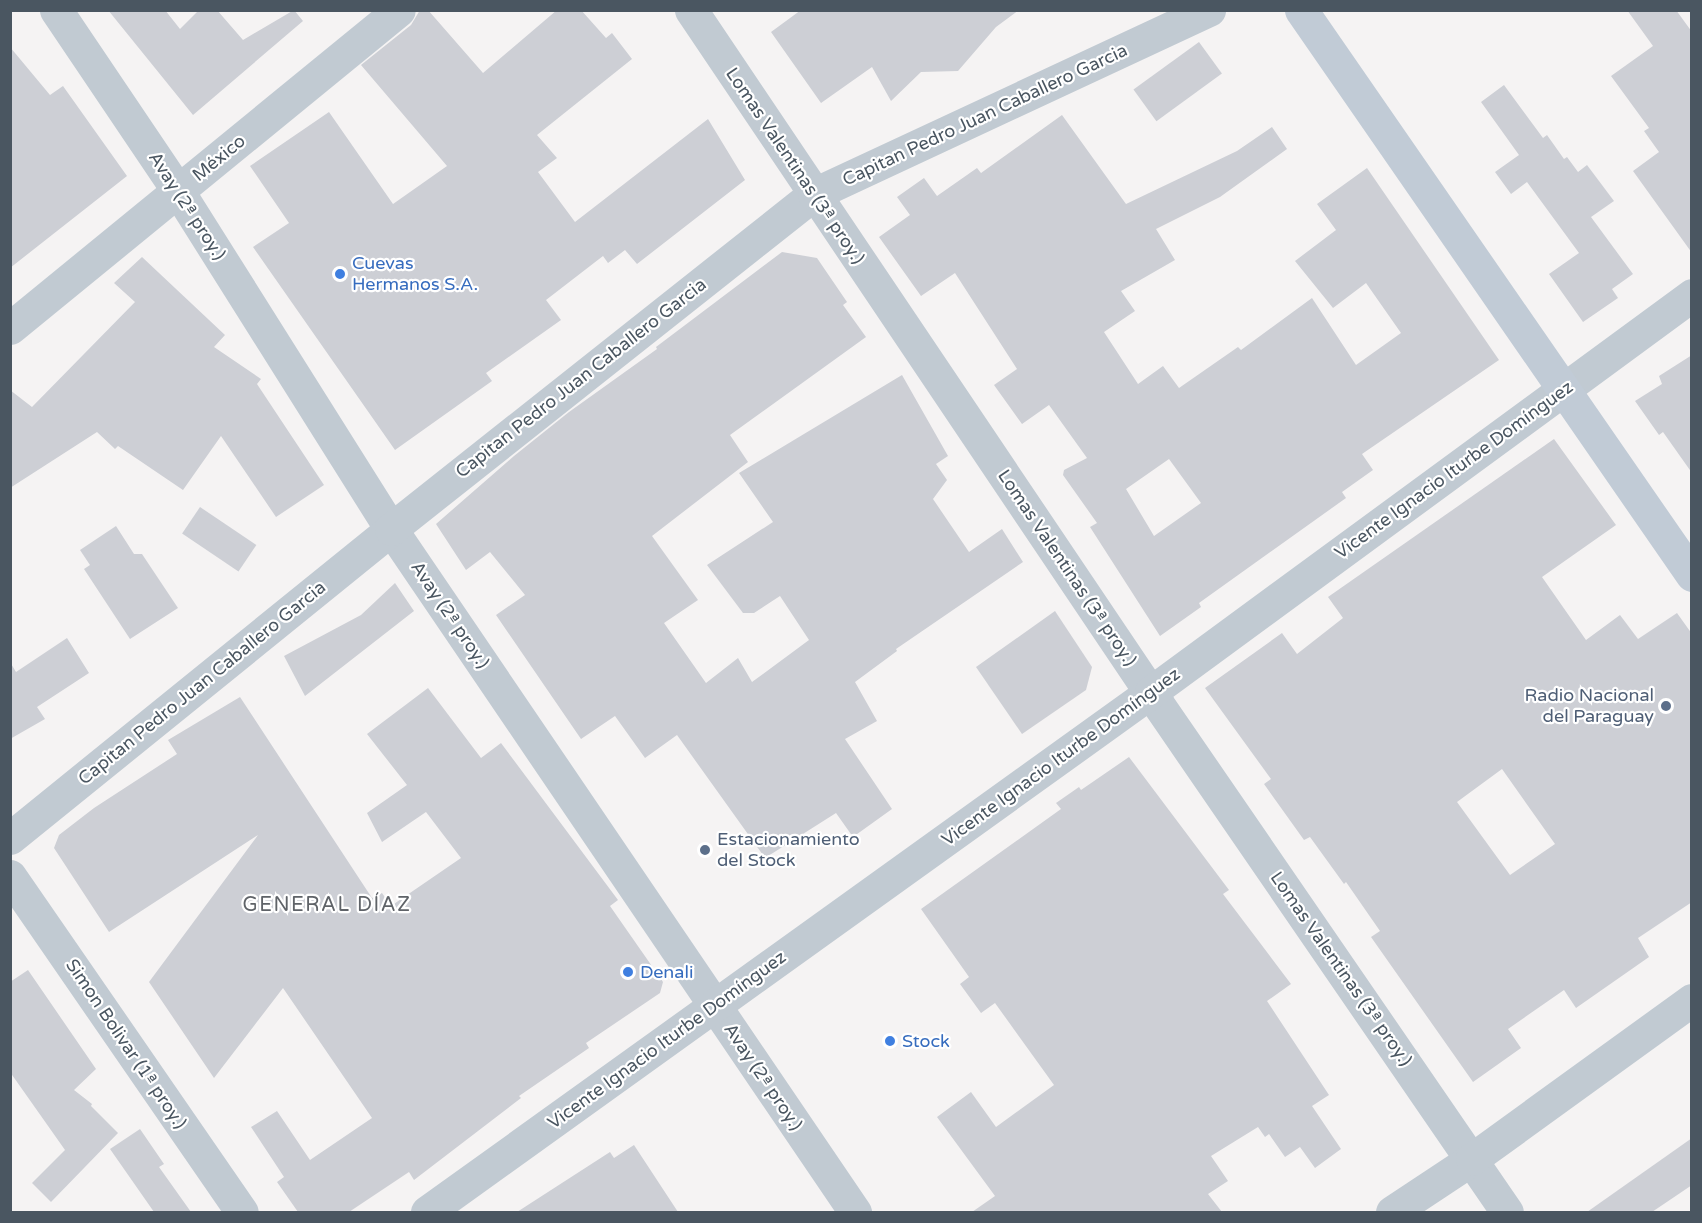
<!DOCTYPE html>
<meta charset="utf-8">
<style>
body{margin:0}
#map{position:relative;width:1702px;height:1223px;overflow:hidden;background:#f5f3f3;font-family:"Varela Round",sans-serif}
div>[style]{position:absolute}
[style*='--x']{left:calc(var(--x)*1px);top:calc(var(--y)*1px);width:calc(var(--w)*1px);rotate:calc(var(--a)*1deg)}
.building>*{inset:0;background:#cdcfd5;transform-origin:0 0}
.street>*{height:33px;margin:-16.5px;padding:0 16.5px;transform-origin:16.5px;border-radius:16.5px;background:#c1cad2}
.secondary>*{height:33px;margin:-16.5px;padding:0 16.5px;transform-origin:16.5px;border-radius:16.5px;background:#c1cbd6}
.dots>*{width:16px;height:16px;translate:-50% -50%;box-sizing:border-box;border:3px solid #fff;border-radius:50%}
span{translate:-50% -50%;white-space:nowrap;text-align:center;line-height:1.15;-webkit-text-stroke:4.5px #fff;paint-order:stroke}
.street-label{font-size:18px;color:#4a5661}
.shop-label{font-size:18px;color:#366cbe}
.left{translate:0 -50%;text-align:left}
.service-label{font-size:18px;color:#4e5e75}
.right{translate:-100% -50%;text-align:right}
.neighbourhood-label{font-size:20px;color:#5f6368;letter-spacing:1.5px}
.frame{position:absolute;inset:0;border:12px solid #4a5661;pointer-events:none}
</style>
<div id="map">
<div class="building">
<div style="clip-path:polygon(108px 10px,165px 10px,180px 29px,199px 10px,217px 10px,243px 40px,294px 10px,303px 21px,193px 115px)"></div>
<div style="clip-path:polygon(420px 10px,428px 10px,483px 73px,557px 10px,581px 10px,606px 38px,612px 33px,632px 59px,537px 135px,557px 158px,538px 172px,575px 222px,708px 119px,745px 180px,637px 264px,625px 250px,608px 263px,603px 256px,546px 300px,561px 320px,486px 373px,492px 381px,395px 450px,253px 247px,289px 223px,250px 166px,329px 112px,393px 204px,447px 166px,361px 65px,411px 25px)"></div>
<div style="clip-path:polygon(801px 10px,1019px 10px,996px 27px,958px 71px,921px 72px,891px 101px,872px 67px,821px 103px,771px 32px)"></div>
<div style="clip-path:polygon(1627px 10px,1676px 10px,1692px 32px,1692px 253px,1633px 171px,1659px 152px,1644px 131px,1649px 128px,1611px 76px,1653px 46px)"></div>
<div style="left:1199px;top:42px;width:39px;height:81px;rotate:54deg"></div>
<div style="clip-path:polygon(10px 47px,50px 95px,63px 86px,127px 176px,10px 268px)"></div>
<div style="clip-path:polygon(1504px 85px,1543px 138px,1547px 135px,1564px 159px,1567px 157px,1578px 172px,1587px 165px,1614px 201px,1591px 217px,1633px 274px,1612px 289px,1618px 298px,1583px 322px,1549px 274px,1579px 253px,1527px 182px,1511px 194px,1495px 172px,1519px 155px,1481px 102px)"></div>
<div style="clip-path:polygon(evenodd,1062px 115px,1126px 204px,1237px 151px,1272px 127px,1287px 149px,1220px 197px,1156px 229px,1175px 260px,1121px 291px,1135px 311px,1104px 332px,1138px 384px,1163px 366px,1179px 388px,1238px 347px,1241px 350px,1312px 298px,1356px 365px,1401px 333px,1366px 283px,1333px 308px,1295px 261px,1336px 230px,1317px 204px,1367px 168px,1499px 360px,1362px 454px,1373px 470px,1342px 492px,1346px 498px,1199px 603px,1201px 607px,1160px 636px,1090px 527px,1097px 523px,1063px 475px,1064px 470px,1087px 458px,1049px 405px,1022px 424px,994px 385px,1017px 369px,955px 273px,921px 296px,879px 237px,910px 215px,897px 197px,924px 178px,937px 196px,977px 168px,981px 173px,1062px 115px,1169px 459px,1201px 503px,1154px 536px,1126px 489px,1169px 459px)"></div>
<div style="clip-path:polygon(782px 252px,817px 258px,847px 302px,843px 305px,866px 337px,730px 435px,748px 462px,652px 536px,698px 600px,664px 623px,706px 683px,738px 658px,752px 682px,809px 640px,780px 596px,754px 613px,743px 613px,707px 565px,773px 522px,739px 473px,902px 375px,948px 456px,936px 464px,947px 480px,933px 499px,969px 552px,1002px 529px,1023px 562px,896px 649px,897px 651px,855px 682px,877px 721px,845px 739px,892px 809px,853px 837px,836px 813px,765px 858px,677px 735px,645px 758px,615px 716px,581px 739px,496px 615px,525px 595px,490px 552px,466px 570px,436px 524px,514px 456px,569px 412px,657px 349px,656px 347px)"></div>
<div style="clip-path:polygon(142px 257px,225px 335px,214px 347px,261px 379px,257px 384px,324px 485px,276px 517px,221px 436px,183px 490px,118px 446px,115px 449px,97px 432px,10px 488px,10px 390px,32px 407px,135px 302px,114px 283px)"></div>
<div style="clip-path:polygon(1692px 355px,1692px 473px,1663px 432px,1659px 435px,1635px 401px,1662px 384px,1659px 376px)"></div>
<div style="clip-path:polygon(evenodd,1554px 439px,1616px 525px,1542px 577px,1586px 640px,1620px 615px,1638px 639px,1677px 613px,1692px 634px,1692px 902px,1638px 938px,1649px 957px,1576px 1008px,1564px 990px,1508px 1029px,1521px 1048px,1473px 1082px,1371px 937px,1380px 931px,1346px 882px,1344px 884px,1310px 837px,1304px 840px,1264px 784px,1271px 779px,1205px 688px,1282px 633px,1297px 654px,1343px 618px,1328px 597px,1554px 439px,1502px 769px,1555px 844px,1510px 875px,1457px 802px,1502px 769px)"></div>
<div style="left:200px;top:507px;width:68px;height:32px;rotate:34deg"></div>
<div style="clip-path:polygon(116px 526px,134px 554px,142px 554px,178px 608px,130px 639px,84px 569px,90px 565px,80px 550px)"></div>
<div style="clip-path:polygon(395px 583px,414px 611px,305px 696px,284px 656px,361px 615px)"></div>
<div style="clip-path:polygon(1055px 611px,1092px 667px,1086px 690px,1022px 734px,976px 667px)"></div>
<div style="clip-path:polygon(67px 638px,89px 673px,37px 707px,45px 719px,10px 739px,10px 662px,16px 672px)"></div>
<div style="clip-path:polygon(428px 688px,481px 758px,501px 743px,618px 900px,610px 906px,663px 982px,660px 993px,586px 1043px,589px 1048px,519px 1096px,521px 1098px,414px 1180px,409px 1172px,349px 1212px,298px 1212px,277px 1182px,284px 1177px,251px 1127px,277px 1111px,310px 1160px,372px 1118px,283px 988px,214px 1078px,149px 982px,258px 835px,109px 932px,54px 848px,59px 835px,94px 808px,177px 754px,168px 740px,240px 697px,372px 898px,382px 893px,391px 906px,461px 858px,426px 812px,382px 842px,367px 813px,407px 785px,367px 734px)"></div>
<div style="clip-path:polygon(1129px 757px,1229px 890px,1223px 894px,1291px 984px,1267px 1001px,1329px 1095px,1312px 1106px,1341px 1149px,1315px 1168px,1300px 1147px,1285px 1157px,1269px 1134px,1265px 1137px,1258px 1127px,1211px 1156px,1228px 1181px,1208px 1194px,1222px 1212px,972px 1212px,995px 1196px,937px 1117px,971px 1092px,996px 1127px,1054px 1085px,995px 1003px,981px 1013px,960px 984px,969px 977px,921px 909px,1061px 809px,1056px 803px,1079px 787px,1081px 790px)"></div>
<div style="clip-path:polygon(28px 970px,96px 1069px,74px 1090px,92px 1104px,91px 1106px,118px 1133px,51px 1202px,32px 1183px,65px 1150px,10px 1072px,10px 982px)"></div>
<div style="clip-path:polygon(140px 1129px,164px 1164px,159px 1167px,191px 1212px,154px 1212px,110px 1149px)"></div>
<div style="clip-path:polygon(1692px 1138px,1692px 1185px,1652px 1212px,1587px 1212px)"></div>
<div style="clip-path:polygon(634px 1145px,678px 1212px,517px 1212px,610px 1152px,614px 1158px)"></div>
</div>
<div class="street">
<div style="--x:56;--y:10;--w:218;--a:56"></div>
<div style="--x:178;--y:191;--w:400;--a:57.8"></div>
<div style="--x:391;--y:529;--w:826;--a:55.81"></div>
<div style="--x:691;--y:10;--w:836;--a:56.06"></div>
<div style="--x:1158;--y:704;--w:616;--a:55.51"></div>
<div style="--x:10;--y:328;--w:502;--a:-39.27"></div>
<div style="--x:10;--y:838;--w:491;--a:-39"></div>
<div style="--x:391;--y:529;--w:540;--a:-38.38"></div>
<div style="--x:814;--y:194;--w:436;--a:-25"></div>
<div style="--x:10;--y:876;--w:408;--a:55.4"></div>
<div style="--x:427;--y:1212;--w:891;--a:-35.69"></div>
<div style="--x:1151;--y:692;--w:671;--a:-36.27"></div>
<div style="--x:1392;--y:1212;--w:96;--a:-33.5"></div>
<div style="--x:1472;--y:1159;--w:271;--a:-35.9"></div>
</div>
<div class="secondary">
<div style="--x:1301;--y:10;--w:687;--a:55.32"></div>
</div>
<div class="dots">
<div style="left:340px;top:274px;background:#3f7fe0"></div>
<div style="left:1666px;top:706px;background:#5c6f8a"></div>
<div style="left:705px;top:850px;background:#5c6f8a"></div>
<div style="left:628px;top:972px;background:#3f7fe0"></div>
<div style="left:890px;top:1041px;background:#3f7fe0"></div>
</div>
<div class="street-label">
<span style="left:985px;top:115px;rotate:-25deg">Capitan Pedro Juan Caballero Garcia</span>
<span style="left:219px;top:158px;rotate:-39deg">México</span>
<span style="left:795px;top:166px;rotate:56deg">Lomas Valentinas (3ª proy.)</span>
<span style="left:187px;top:206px;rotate:57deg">Avay (2ª proy.)</span>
<span style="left:581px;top:378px;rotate:-38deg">Capitan Pedro Juan Caballero Garcia</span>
<span style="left:1454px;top:470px;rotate:-36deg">Vicente Ignacio Iturbe Domínguez</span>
<span style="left:1067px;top:568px;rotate:56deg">Lomas Valentinas (3ª proy.)</span>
<span style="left:450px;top:615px;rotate:56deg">Avay (2ª proy.)</span>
<span style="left:202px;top:683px;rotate:-39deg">Capitan Pedro Juan Caballero Garcia</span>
<span style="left:1061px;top:757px;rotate:-36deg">Vicente Ignacio Iturbe Domínguez</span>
<span style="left:1341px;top:969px;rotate:55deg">Lomas Valentinas (3ª proy.)</span>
<span style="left:667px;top:1040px;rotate:-36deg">Vicente Ignacio Iturbe Domínguez</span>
<span style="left:126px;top:1044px;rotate:56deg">Simon Bolivar (1ª proy.)</span>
<span style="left:763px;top:1077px;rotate:56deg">Avay (2ª proy.)</span>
</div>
<div class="shop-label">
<span class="left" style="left:352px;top:274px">Cuevas<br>Hermanos S.A.</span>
<span class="left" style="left:640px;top:972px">Denali</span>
<span class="left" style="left:902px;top:1041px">Stock</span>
</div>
<div class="service-label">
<span class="right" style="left:1654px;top:706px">Radio Nacional<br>del Paraguay</span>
<span class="left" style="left:717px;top:850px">Estacionamiento<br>del Stock</span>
</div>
<div class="neighbourhood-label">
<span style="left:327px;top:905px">GENERAL DÍAZ</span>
</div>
<div class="frame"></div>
</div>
